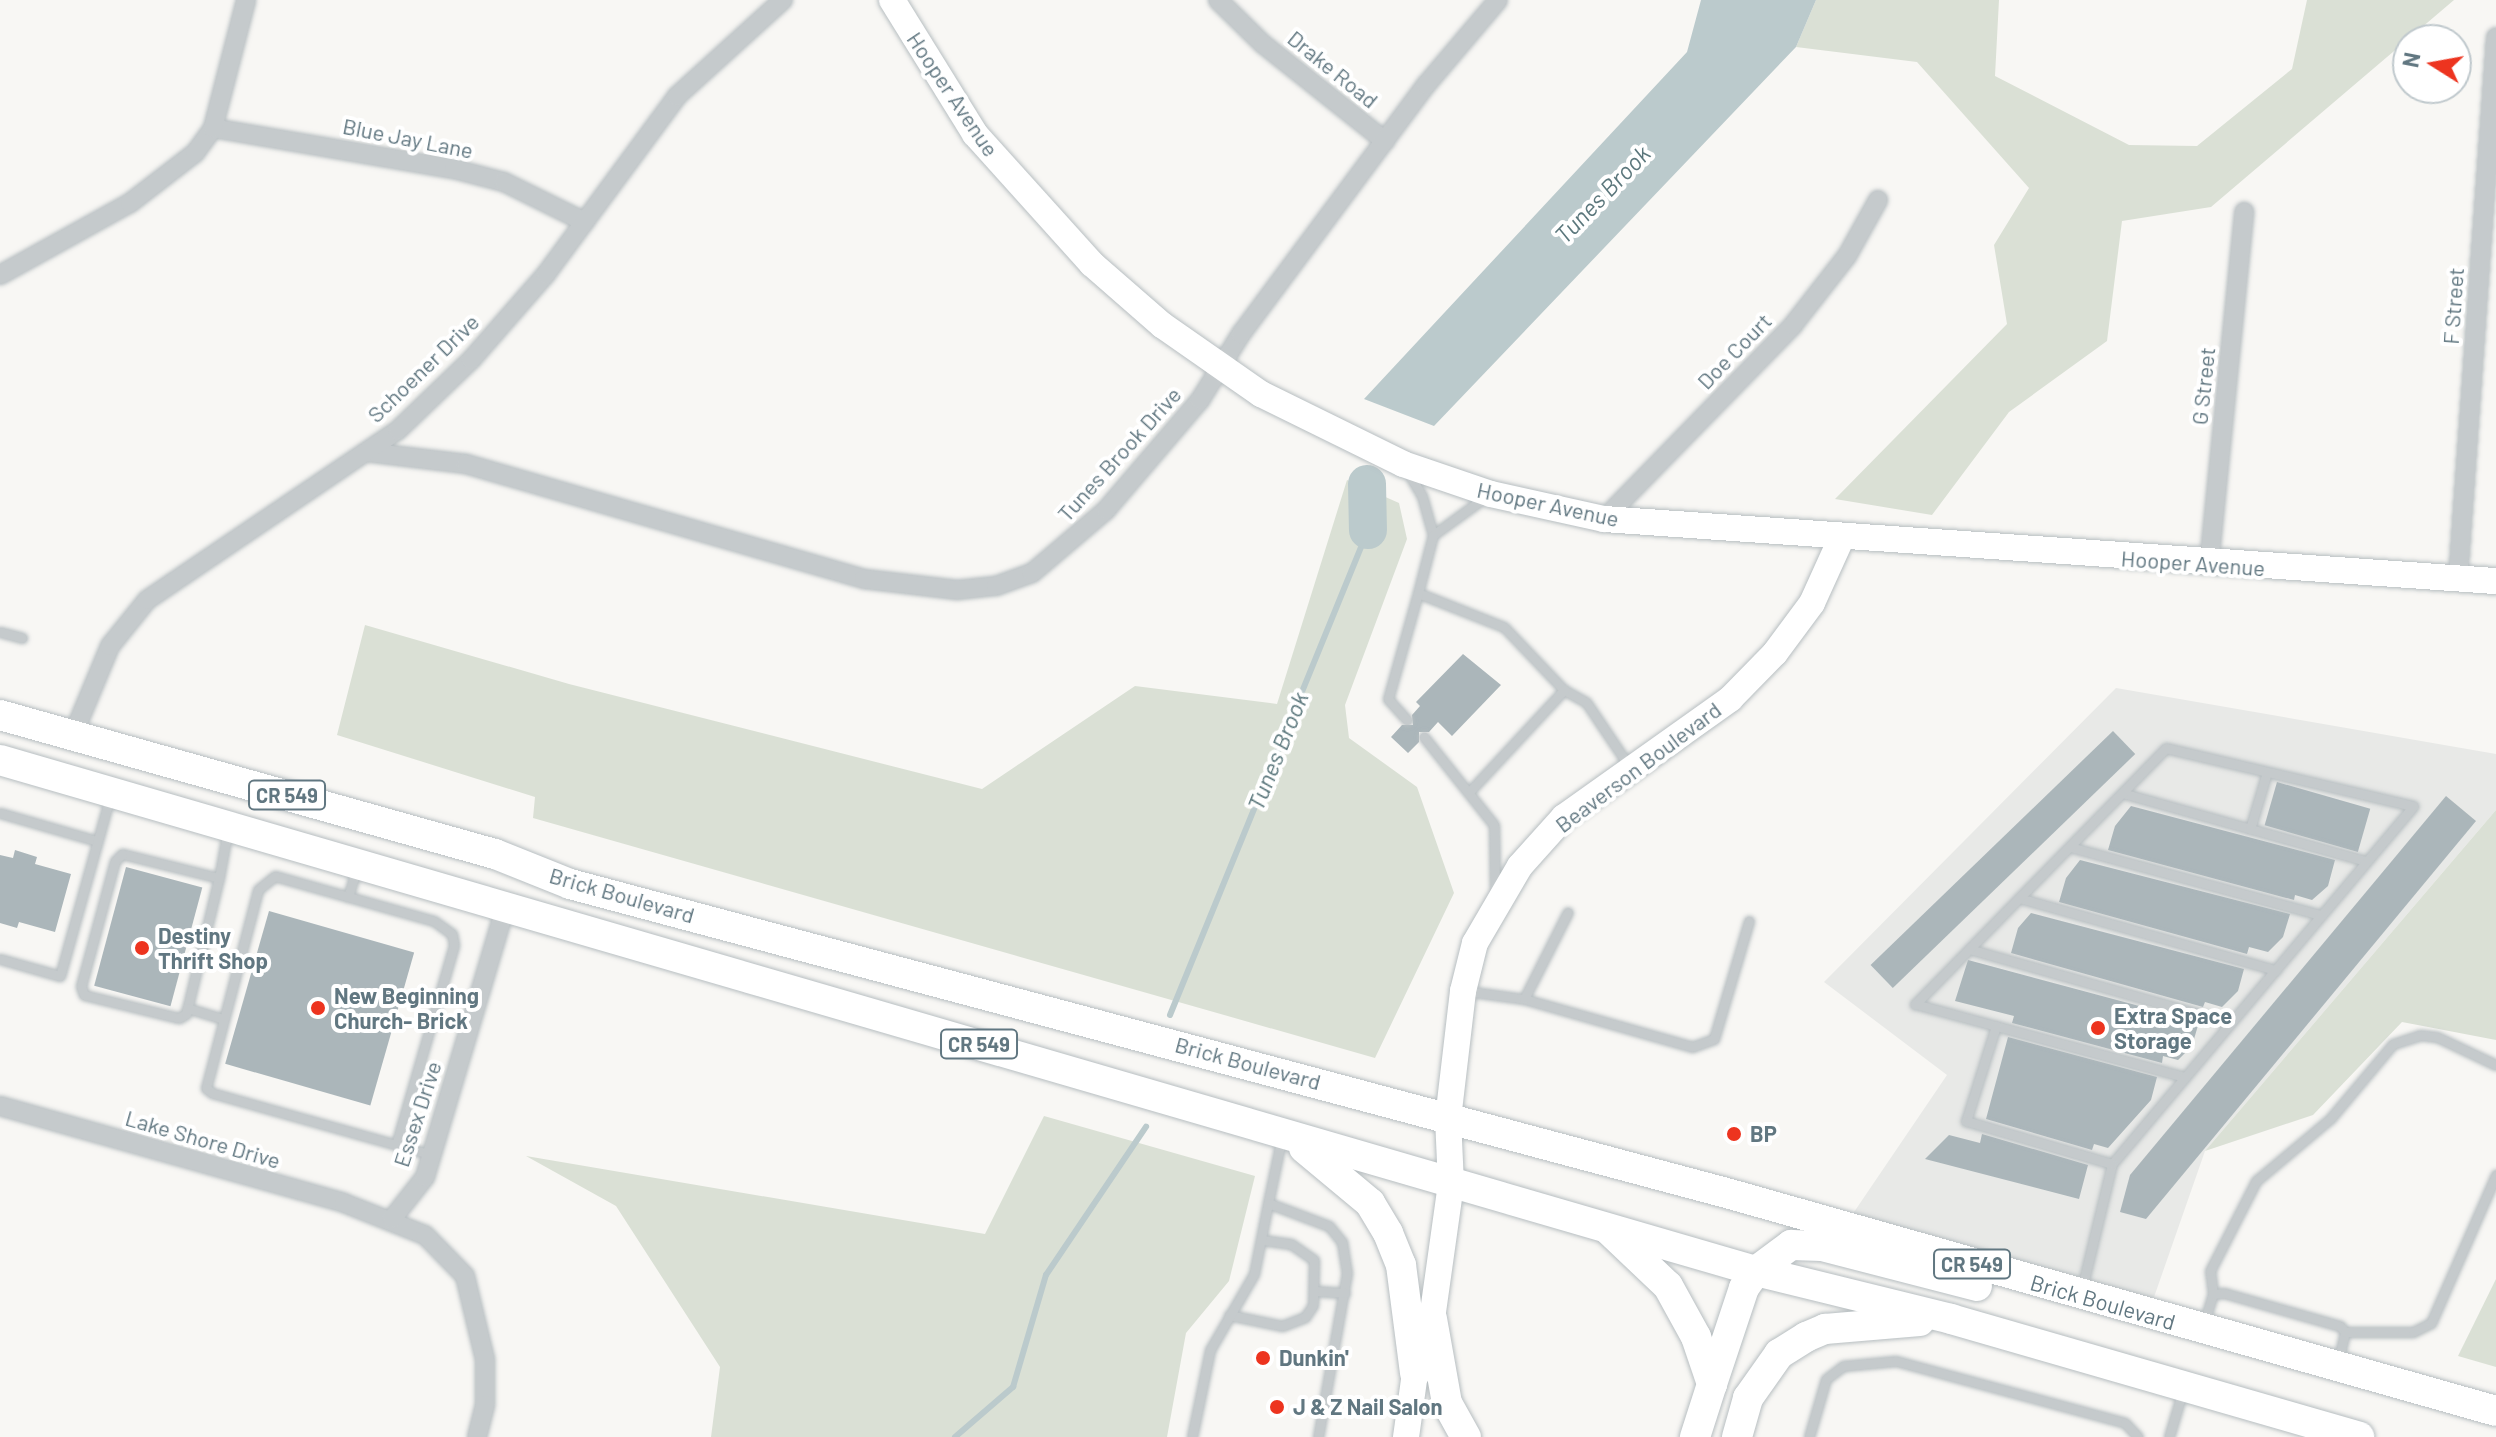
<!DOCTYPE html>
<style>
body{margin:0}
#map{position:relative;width:2496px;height:1437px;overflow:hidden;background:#f8f7f4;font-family:Barlow,sans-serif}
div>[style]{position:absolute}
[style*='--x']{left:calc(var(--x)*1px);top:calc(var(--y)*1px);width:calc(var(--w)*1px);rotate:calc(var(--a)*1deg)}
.built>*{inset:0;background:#e8e9e7}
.green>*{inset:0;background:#dae0d5}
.water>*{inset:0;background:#bbcacc}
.stream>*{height:6px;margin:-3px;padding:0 3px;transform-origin:3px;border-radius:3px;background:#bbcacc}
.river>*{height:38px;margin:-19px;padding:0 19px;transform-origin:19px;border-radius:19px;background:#bbcacc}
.building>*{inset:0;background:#abb6ba;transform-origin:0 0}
.roads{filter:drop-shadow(0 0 2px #b7bec1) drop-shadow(0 0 2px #b7bec1)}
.lane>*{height:9px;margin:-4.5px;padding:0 4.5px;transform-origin:4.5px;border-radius:4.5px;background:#c5cacc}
.street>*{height:18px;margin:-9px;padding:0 9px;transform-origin:9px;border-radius:9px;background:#c5cacc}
.secondary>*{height:26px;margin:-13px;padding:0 13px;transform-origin:13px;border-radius:13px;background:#fff}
.primary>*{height:30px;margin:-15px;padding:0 15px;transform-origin:15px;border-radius:15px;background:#fff}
.dots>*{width:22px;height:22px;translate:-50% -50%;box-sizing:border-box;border:4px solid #fff;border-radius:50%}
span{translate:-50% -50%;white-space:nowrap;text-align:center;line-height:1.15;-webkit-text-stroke:8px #fff;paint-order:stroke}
.shield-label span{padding:2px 6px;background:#fff;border:2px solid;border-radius:6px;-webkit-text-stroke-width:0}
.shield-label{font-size:20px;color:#617781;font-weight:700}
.street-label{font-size:22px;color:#617781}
.poi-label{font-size:22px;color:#617781;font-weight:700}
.left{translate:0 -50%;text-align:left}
.water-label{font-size:24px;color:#5b777c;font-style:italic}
.north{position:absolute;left:2392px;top:24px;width:80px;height:80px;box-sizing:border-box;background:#fff;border:2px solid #c0c9cd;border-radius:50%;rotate:281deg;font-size:22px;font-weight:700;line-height:32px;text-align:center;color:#617781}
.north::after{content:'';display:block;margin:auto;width:28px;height:36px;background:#ed341f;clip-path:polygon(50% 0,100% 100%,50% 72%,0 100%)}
</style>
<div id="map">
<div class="built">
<div style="clip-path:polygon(2116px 688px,2496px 754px,2496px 810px,2205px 1151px,2153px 1300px,1852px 1215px,1947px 1075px,1824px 982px)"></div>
</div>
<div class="green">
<div style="clip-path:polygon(1816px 0,1999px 0,1995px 76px,2129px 145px,2197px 146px,2292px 69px,2307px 0,2454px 0,2211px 207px,2122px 221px,2107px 341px,2009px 412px,1932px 515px,1835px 499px,2007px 324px,1994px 245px,2029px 188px,1917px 62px,1796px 47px)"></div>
<div style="clip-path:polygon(1347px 480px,1399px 503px,1407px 539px,1345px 705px,1349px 738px,1417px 787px,1454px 893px,1375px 1058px,533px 818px,535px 797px,337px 735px,365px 625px,569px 684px,982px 789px,1135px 686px,1277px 704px)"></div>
<div style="clip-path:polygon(2496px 810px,2496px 1040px,2402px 1022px,2313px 1115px,2205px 1151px)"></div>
<div style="clip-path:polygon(1044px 1116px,1255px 1176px,1229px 1281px,1186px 1333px,1167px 1437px,711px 1437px,720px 1367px,616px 1206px,526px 1156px,985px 1234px)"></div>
<div style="clip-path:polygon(2496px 1279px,2496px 1367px,2458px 1356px)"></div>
</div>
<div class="water">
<div style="clip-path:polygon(1701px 0,1816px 0,1796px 47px,1434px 426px,1364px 399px,1687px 52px)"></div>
</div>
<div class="stream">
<div style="--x:1170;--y:1015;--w:524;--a:-67.79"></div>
<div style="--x:955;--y:1437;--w:77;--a:-40.8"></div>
<div style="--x:1013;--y:1387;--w:117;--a:-73.6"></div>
<div style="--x:1046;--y:1275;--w:179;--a:-56"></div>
</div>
<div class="river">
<div style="--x:1367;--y:484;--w:46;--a:88.8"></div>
</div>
<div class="building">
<div style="clip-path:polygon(1463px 654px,1501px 685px,1452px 736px,1438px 722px,1429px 732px,1419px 732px,1419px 742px,1408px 753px,1391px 737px,1402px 725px,1413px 725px,1412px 715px,1420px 706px,1416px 702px)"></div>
<div style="left:2113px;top:731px;width:32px;height:337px;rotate:46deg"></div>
<div style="left:2277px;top:782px;width:97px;height:45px;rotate:16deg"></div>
<div style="clip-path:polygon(2446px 796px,2476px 821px,2146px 1219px,2120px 1212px,2130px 1175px)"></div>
<div style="clip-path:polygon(2131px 806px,2335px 860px,2328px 886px,2312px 900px,2295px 895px,2294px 900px,2108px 850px,2115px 826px)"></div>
<div style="clip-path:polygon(15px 850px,37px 857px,35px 864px,71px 874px,55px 932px,19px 922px,17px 928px,0 923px,0 855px,13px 858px)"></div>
<div style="clip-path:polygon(2080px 860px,2290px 914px,2283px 937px,2268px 952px,2249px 947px,2247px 954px,2059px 902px,2066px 878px)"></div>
<div style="left:126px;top:867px;width:79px;height:123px;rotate:15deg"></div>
<div style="left:269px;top:911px;width:151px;height:159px;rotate:16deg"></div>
<div style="clip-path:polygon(2031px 913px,2244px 969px,2238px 991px,2222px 1007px,2205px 1002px,2203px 1007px,2011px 953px,2018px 928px)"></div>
<div style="clip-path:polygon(1968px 960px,2199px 1022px,2192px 1046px,2178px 1060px,2163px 1056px,2162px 1063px,2012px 1023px,2014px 1016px,1955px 1001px)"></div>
<div style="clip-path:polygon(2008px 1037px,2157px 1077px,2151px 1100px,2108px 1148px,2094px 1144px,2092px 1150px,1986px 1119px)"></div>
<div style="clip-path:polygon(1982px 1134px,2088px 1165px,2079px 1199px,1925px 1159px,1949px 1135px,1980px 1143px)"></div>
</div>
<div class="roads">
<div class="lane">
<div style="--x:1407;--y:471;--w:29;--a:59"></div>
<div style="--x:1422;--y:496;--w:41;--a:74.2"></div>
<div style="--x:1484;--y:498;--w:63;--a:144"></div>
<div style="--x:1433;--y:535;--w:60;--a:104.5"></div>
<div style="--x:1418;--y:593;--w:92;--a:21.6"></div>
<div style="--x:1504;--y:627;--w:87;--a:46.4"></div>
<div style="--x:1564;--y:690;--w:25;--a:29"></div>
<div style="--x:1586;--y:702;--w:81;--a:56.1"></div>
<div style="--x:0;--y:632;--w:23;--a:15"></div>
<div style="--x:1407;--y:720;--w:28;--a:-132"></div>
<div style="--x:1388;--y:699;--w:110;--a:-74.2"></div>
<div style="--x:1424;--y:737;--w:112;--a:51.5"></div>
<div style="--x:1494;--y:825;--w:67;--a:89.1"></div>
<div style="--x:1471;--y:790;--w:137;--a:-47.1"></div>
<div style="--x:2122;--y:793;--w:253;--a:15.6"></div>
<div style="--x:0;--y:813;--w:101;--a:16.1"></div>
<div style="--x:2250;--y:829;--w:59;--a:-73.4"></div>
<div style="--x:2070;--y:847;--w:260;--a:15.2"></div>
<div style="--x:219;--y:878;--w:100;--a:-166.1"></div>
<div style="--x:122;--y:854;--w:10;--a:135"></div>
<div style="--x:115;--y:861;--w:130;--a:105.2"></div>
<div style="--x:81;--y:986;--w:9;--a:72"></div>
<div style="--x:84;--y:995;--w:98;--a:13.6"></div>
<div style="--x:179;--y:1018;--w:8;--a:-30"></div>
<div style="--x:186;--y:1014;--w:140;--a:-76.4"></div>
<div style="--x:219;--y:878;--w:50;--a:-79.6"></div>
<div style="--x:348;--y:897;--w:28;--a:-73"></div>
<div style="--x:2019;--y:898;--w:267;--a:15.7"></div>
<div style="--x:1969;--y:949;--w:272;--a:15.8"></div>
<div style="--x:0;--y:959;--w:62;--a:15.8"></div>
<div style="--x:60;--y:976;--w:186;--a:-74.4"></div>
<div style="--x:1466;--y:991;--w:59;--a:7.9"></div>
<div style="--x:1524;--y:999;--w:175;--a:15.9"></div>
<div style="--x:1692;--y:1047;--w:23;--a:-20"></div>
<div style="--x:1714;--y:1039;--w:123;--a:-73.5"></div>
<div style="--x:1524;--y:999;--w:97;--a:-63.2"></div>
<div style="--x:187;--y:1008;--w:37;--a:17"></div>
<div style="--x:1996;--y:1026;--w:196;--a:15.1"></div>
<div style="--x:1282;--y:1136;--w:68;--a:101.8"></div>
<div style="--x:1268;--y:1203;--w:65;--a:20.7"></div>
<div style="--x:1329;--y:1226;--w:21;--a:51"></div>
<div style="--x:1342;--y:1242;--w:31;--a:81"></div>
<div style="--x:1347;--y:1273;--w:167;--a:100"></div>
<div style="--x:396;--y:1145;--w:208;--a:-73.8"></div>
<div style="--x:454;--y:945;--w:11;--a:-100"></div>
<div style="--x:452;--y:934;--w:22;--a:-144"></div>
<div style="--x:434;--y:921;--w:165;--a:-164.2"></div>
<div style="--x:275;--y:876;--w:22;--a:141"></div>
<div style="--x:258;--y:890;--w:205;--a:104.7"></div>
<div style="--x:206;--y:1088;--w:8;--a:40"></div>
<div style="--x:212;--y:1093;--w:229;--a:15.7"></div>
<div style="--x:2082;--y:1288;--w:128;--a:-76.4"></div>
<div style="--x:2112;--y:1164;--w:468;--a:-49.9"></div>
<div style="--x:2413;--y:806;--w:254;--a:-166.8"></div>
<div style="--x:2166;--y:748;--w:359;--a:134.4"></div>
<div style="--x:1915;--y:1004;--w:84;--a:15.2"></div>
<div style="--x:1996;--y:1026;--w:100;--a:107.5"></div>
<div style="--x:1966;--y:1121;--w:152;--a:16.4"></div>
<div style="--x:1315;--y:1291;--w:30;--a:4"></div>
<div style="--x:2213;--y:1294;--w:23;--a:-97"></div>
<div style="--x:2210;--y:1271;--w:101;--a:-62.9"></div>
<div style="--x:2256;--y:1181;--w:97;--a:-40"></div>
<div style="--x:2330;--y:1119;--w:98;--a:-50"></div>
<div style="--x:2393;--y:1044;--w:28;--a:-18"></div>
<div style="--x:2420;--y:1035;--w:17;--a:7"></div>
<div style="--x:2437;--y:1037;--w:65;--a:25.4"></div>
<div style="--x:1229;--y:1315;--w:54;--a:11.7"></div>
<div style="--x:1282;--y:1326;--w:25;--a:-21"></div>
<div style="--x:1305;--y:1317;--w:14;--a:-56"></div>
<div style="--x:1313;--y:1305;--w:45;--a:-88.7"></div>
<div style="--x:1314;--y:1260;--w:28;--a:-145"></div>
<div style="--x:1291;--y:1244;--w:27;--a:-172"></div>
<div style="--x:2204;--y:1323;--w:30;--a:-73"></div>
<div style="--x:2213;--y:1294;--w:11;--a:-5"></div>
<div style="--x:2224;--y:1293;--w:121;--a:15.9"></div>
<div style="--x:2340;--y:1326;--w:8;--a:50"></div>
<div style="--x:2345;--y:1332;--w:32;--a:103"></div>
<div style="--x:2345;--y:1332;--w:68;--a:0"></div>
<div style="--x:2413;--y:1332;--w:20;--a:-27"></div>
<div style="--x:2431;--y:1323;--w:162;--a:-66.3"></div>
<div style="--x:1192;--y:1437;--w:89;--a:-78.3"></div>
<div style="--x:1210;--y:1350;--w:88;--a:-59.9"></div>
<div style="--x:1254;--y:1274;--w:72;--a:-78.8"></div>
<div style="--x:1809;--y:1437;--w:60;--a:-73.7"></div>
<div style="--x:1826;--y:1379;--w:21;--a:-37"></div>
<div style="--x:1843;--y:1366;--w:53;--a:-5.4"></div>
<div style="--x:1896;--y:1361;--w:237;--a:15.1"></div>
<div style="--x:2125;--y:1423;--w:19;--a:47"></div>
<div style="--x:2169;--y:1437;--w:49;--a:-73.4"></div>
</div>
<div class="street">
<div style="--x:1218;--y:0;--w:63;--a:44.4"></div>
<div style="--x:1263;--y:44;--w:156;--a:38.5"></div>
<div style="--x:213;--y:128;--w:244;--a:9.7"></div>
<div style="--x:454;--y:169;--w:52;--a:14.6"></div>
<div style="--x:504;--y:182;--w:90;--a:26.3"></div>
<div style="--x:0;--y:275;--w:149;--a:-29"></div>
<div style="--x:130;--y:203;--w:82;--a:-37.6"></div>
<div style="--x:195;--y:153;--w:31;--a:-54"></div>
<div style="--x:213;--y:128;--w:132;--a:-75.5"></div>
<div style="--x:366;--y:452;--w:101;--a:6.8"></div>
<div style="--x:466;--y:464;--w:414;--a:16.1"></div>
<div style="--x:864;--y:579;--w:94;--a:6.7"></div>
<div style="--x:957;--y:590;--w:39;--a:-6"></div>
<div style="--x:996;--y:586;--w:38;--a:-20"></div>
<div style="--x:1032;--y:573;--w:97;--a:-40.4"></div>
<div style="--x:1106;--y:510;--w:145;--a:-49.5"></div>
<div style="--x:1200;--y:400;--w:78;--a:-58.2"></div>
<div style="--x:1241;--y:334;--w:310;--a:-53.4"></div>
<div style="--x:1426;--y:85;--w:111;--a:-49.7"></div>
<div style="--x:1604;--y:519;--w:271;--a:-45.7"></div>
<div style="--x:1793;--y:325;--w:88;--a:-52"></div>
<div style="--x:1847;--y:256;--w:64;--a:-61"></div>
<div style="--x:2209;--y:565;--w:355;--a:-84.3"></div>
<div style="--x:2458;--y:579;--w:543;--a:-85.99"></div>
<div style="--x:73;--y:735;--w:96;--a:-67.4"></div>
<div style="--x:110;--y:646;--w:59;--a:-51.2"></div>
<div style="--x:147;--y:600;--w:303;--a:-34.1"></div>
<div style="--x:398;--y:430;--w:101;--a:-43.8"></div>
<div style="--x:471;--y:360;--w:114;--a:-48.9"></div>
<div style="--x:546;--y:274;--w:221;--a:-53.6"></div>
<div style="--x:677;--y:96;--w:143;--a:-42.2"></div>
<div style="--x:0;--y:1106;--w:357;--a:15.7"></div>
<div style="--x:344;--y:1203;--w:87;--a:21.6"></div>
<div style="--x:425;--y:1235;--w:57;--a:45.7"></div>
<div style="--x:465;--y:1276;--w:85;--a:76.5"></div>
<div style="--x:485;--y:1359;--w:46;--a:90"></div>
<div style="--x:485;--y:1405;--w:33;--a:104"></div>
<div style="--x:392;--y:1219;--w:53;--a:-51.8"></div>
<div style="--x:425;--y:1177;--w:284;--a:-73.4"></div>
</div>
<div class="secondary">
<div style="--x:892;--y:0;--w:158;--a:58.2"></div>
<div style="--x:975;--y:134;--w:175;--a:48"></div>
<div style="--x:1092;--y:264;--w:93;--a:41.1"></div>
<div style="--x:1162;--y:325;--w:121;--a:34.9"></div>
<div style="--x:1261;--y:394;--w:158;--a:26.2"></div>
<div style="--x:1403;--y:464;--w:93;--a:18.8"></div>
<div style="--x:1491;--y:494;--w:116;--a:12.5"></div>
<div style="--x:1604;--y:519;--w:894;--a:3.98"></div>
<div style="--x:1406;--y:1437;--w:65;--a:-82"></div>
<div style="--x:1415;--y:1373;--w:57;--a:-72.5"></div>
<div style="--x:1432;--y:1319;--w:136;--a:-82"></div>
<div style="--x:1451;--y:1184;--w:65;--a:-92.6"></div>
<div style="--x:1448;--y:1119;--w:129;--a:-83.3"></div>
<div style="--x:1463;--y:991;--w:49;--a:-76"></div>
<div style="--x:1475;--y:943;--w:89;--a:-59.7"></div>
<div style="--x:1520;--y:866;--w:66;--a:-48.1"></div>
<div style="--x:1564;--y:817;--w:204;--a:-35.4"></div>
<div style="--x:1730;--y:699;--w:64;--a:-45.6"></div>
<div style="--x:1775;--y:653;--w:62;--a:-53.5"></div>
<div style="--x:1812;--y:603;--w:72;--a:-65.6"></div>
</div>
<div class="primary">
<div style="--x:0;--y:715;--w:514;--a:15.69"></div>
<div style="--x:495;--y:854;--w:81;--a:21.8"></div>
<div style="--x:570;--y:884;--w:1193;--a:14.96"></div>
<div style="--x:1723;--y:1192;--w:803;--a:15.82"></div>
<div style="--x:0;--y:760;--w:1829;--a:16.23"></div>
<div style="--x:1756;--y:1271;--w:201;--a:13.8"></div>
<div style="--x:1951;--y:1319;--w:425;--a:16.1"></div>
<div style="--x:1304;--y:1148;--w:86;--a:39.8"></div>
<div style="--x:1370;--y:1203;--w:35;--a:59"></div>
<div style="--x:1388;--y:1233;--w:35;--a:68"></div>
<div style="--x:1401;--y:1265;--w:109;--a:82.6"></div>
<div style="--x:1609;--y:1230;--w:81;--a:43.5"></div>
<div style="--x:1668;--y:1286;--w:58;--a:61.2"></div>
<div style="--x:1696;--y:1337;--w:50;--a:71.2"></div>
<div style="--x:1712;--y:1384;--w:56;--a:107.8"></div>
<div style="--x:1432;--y:1319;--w:85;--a:79.9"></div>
<div style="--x:1447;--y:1403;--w:39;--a:61"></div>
<div style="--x:1712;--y:1384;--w:101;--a:-71.6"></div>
<div style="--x:1744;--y:1288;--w:21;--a:-55"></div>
<div style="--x:1756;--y:1271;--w:44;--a:-36.6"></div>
<div style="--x:1791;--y:1245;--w:31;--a:2"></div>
<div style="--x:1822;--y:1246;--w:160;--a:14.5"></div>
<div style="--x:1737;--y:1437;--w:41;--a:-74.2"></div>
<div style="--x:1748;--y:1398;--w:54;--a:-54.8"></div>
<div style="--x:1779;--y:1354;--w:32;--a:-32"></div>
<div style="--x:1806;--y:1337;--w:21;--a:-23"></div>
<div style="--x:1825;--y:1329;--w:95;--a:-4.8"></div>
</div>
</div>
<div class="dots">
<div style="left:142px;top:948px;background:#ed341f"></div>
<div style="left:318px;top:1008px;background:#ed341f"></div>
<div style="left:2098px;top:1028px;background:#ed341f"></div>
<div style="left:1734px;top:1134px;background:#ed341f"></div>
<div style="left:1263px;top:1358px;background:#ed341f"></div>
<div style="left:1277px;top:1407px;background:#ed341f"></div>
</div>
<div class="shield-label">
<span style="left:287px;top:795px">CR 549</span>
<span style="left:979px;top:1044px">CR 549</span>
<span style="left:1972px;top:1264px">CR 549</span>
</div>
<div class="street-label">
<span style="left:1333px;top:69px;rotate:39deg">Drake Road</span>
<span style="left:953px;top:94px;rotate:56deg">Hooper Avenue</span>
<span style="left:408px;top:138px;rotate:11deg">Blue Jay Lane</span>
<span style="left:2453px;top:306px;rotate:-86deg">F Street</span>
<span style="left:1734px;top:351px;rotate:-46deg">Doe Court</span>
<span style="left:423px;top:368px;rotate:-44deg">Schoener Drive</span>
<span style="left:2203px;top:386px;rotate:-84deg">G Street</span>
<span style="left:1119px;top:454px;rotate:-48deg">Tunes Brook Drive</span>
<span style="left:1548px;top:504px;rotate:12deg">Hooper Avenue</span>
<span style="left:2193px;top:563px;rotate:4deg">Hooper Avenue</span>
<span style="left:1638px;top:767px;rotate:-37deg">Beaverson Boulevard</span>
<span style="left:622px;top:895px;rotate:16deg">Brick Boulevard</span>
<span style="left:1248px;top:1063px;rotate:15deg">Brick Boulevard</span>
<span style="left:417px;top:1114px;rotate:-72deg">Essex Drive</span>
<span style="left:203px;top:1139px;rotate:16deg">Lake Shore Drive</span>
<span style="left:2103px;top:1302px;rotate:16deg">Brick Boulevard</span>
</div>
<div class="poi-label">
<span class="left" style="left:158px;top:948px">Destiny<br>Thrift Shop</span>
<span class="left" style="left:334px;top:1008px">New Beginning<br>Church- Brick</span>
<span class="left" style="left:2114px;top:1028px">Extra Space<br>Storage</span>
<span class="left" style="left:1750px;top:1134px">BP</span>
<span class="left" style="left:1279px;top:1358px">Dunkin'</span>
<span class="left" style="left:1293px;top:1407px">J &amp; Z Nail Salon</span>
</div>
<div class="water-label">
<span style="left:1602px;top:194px;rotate:-46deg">Tunes Brook</span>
<span style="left:1277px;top:751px;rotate:-68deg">Tunes Brook</span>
</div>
<div class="north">N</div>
</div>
